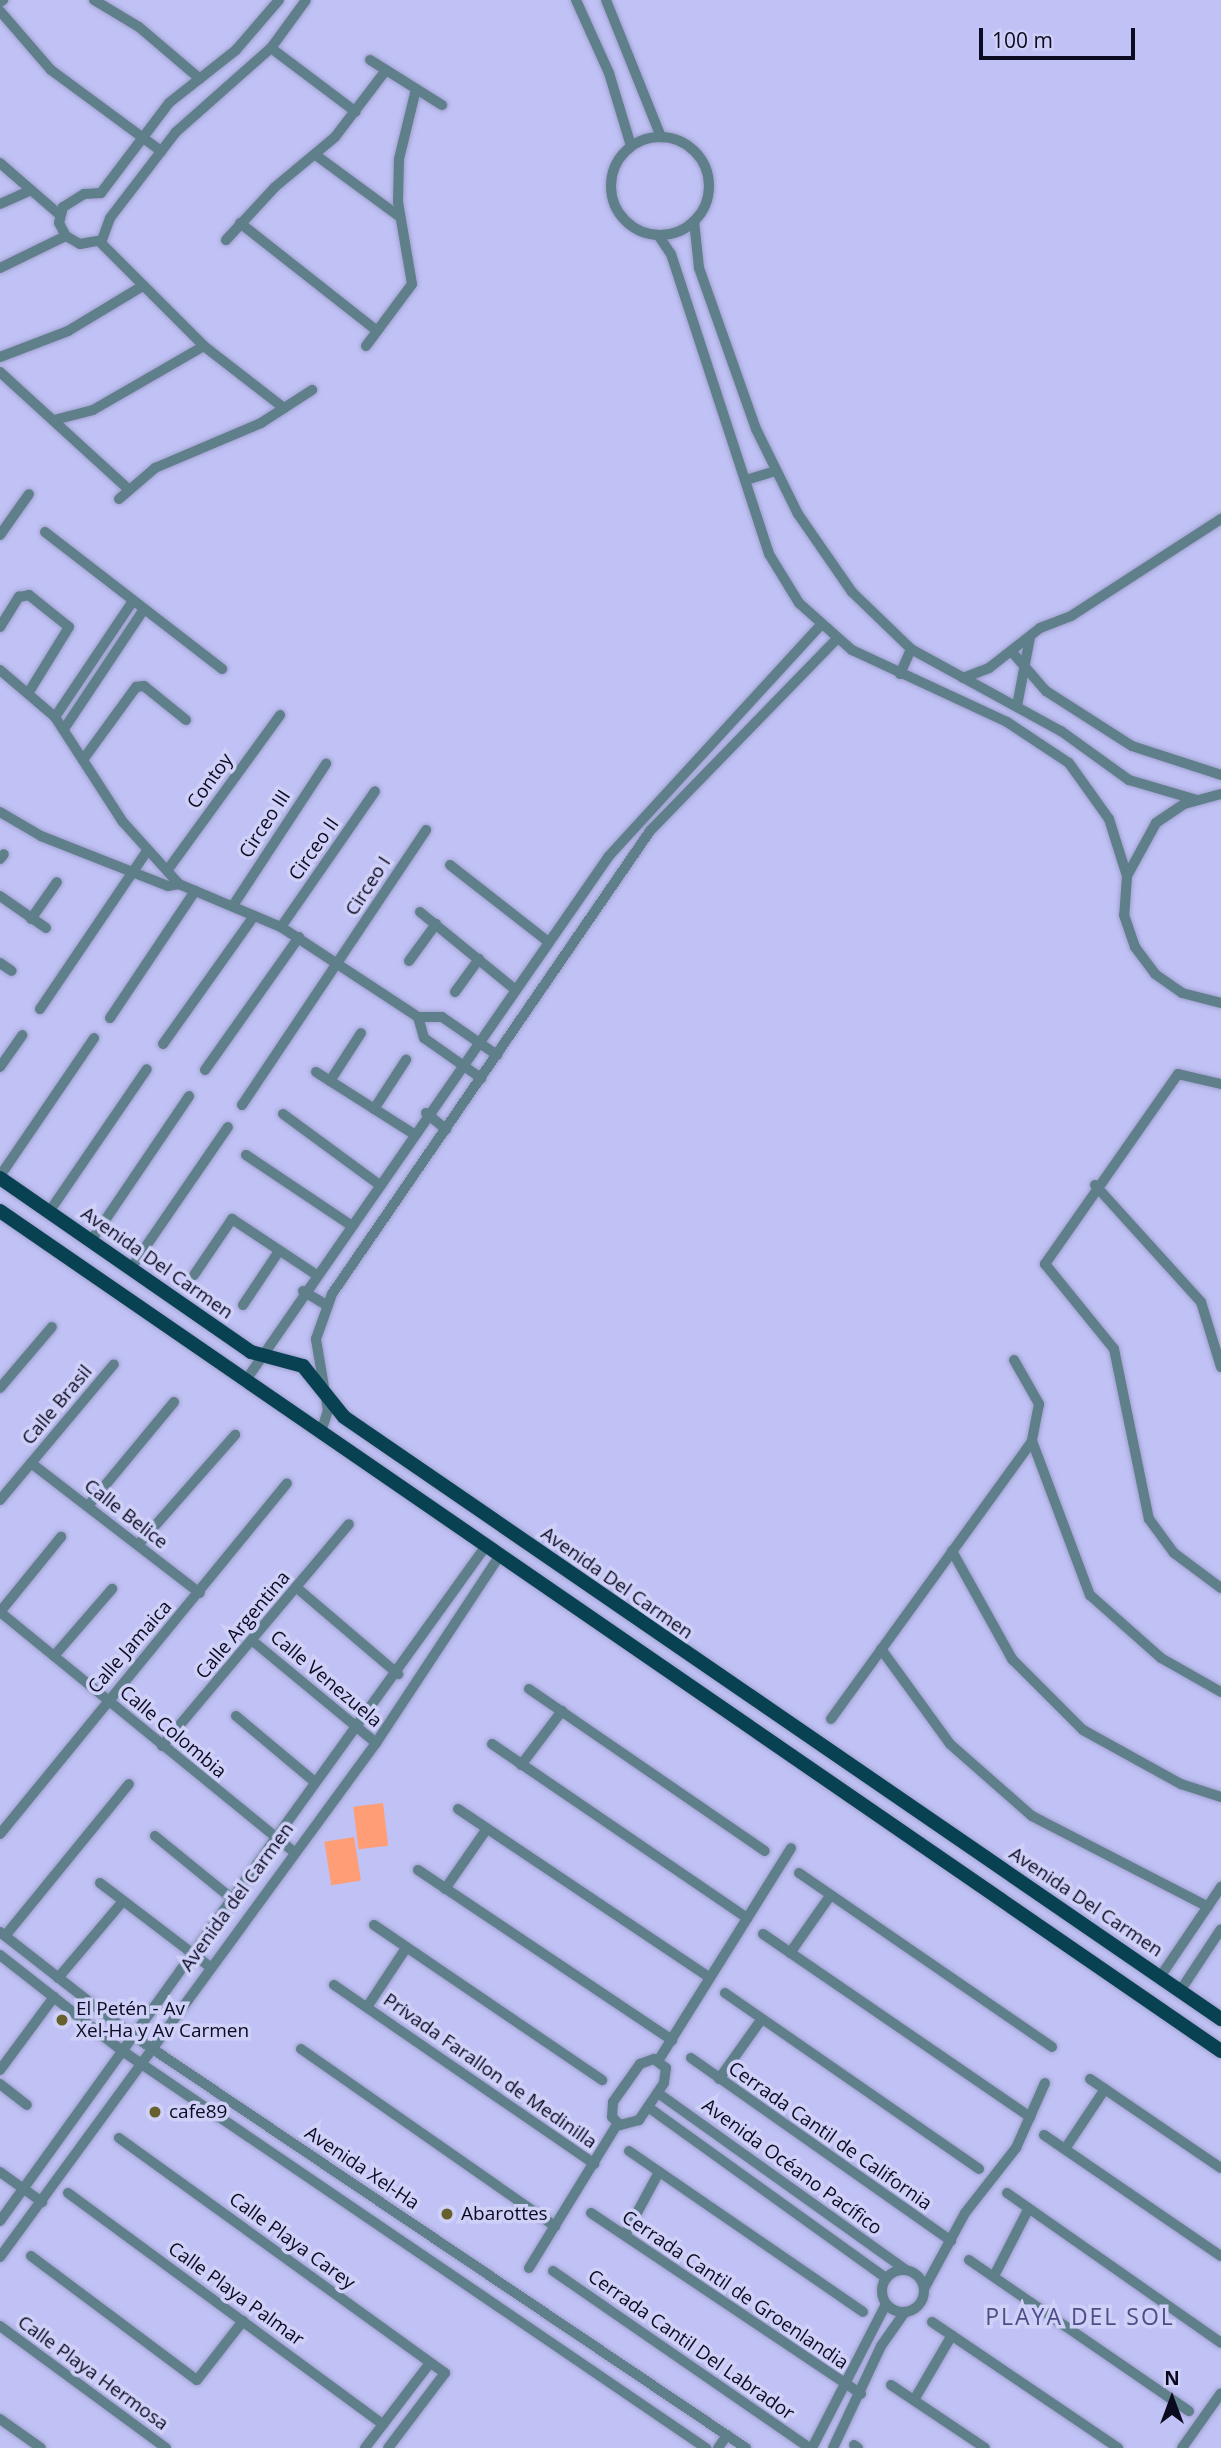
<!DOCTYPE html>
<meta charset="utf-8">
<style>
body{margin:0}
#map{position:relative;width:1221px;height:2448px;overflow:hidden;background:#c0c2f5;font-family:"Open Sans",sans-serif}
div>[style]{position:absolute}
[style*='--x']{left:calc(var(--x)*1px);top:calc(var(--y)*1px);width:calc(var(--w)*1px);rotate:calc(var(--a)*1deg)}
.green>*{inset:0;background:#fe9d76;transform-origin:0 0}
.roads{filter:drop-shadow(0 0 2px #a0a1cf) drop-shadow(0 0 2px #a0a1cf)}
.minor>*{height:10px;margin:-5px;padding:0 5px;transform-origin:5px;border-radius:5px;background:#5f7f8b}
.minor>.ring{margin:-5px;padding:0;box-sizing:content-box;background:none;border:10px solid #5f7f8b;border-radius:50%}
.major>*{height:14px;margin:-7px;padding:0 7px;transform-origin:7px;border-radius:7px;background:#074152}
.dots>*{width:19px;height:19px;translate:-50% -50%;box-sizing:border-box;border:4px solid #ced0f7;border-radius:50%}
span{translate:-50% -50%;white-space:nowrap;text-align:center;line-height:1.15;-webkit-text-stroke:7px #ced0f7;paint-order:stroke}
.street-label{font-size:19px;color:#0c0a20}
.poi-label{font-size:19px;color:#0c0a20}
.left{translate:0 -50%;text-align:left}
.quarter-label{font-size:23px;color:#4e4d86;letter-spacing:2px}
.north{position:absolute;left:1137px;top:2364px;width:70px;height:70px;-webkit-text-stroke:5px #ced0f7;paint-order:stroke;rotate:0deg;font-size:19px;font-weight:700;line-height:28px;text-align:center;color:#0c0a20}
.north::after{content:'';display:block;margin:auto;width:24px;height:32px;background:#0c0a20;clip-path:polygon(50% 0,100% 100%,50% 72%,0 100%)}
.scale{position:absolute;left:979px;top:28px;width:156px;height:32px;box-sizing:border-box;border:4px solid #0c0a20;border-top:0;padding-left:9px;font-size:21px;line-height:24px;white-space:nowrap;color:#0c0a20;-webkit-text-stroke:5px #ced0f7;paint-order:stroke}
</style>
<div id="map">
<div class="green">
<div style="left:383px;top:1803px;width:43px;height:30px;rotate:83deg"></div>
<div style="left:354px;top:1837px;width:44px;height:30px;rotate:81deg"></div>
</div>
<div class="roads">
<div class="minor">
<div style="--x:94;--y:0;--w:52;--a:31"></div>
<div style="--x:139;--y:27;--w:80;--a:40.4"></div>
<div style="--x:279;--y:0;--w:66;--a:130.7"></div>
<div style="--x:236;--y:50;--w:85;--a:141.7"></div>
<div style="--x:169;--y:103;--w:113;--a:127.1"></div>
<div style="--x:101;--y:193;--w:17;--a:177"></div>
<div style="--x:84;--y:194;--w:25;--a:148"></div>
<div style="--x:63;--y:207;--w:16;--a:104"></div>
<div style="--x:59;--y:223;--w:15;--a:62"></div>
<div style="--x:66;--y:236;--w:16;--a:30"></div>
<div style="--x:80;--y:244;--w:22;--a:-10"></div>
<div style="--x:102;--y:240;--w:23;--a:-70"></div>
<div style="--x:110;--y:218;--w:108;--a:-52.5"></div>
<div style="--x:176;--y:132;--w:127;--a:-41.5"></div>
<div style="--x:271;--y:48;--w:59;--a:-53.9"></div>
<div style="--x:576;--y:0;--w:80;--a:65.7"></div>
<div style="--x:609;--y:73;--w:76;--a:73.2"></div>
<div style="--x:606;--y:0;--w:148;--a:68.1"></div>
<div style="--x:0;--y:2;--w:4;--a:-34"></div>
<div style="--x:0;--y:11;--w:78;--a:49.2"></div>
<div style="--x:51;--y:70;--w:137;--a:36.4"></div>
<div style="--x:271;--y:48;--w:106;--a:37"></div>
<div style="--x:370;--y:60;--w:85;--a:32"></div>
<div class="ring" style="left:611px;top:137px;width:88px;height:88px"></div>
<div style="--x:317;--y:156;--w:103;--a:36.3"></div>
<div style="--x:0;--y:163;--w:79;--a:40.9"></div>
<div style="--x:0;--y:204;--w:34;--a:-24"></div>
<div style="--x:694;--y:221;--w:47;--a:83.9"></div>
<div style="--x:699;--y:268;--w:171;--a:70.5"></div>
<div style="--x:756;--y:429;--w:95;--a:63.7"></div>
<div style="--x:798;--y:514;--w:95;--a:55.3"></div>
<div style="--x:852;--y:592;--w:82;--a:44"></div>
<div style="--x:911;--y:649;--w:171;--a:28.7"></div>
<div style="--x:1061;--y:731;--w:84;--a:35.8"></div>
<div style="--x:1129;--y:780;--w:71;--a:16.4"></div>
<div style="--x:240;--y:223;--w:174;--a:38.2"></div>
<div style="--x:658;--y:235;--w:23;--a:56"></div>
<div style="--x:671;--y:254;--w:316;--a:71.9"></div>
<div style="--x:769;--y:554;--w:57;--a:58.5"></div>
<div style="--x:799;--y:603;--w:71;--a:41.6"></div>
<div style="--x:852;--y:650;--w:171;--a:24.9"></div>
<div style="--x:1007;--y:722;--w:74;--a:33.5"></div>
<div style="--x:1069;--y:763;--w:69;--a:54.5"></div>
<div style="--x:1109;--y:819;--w:60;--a:72.5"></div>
<div style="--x:226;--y:240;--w:72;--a:-47.2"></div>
<div style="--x:275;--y:187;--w:78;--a:-39.8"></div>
<div style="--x:335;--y:137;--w:84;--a:-52.7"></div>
<div style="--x:99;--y:241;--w:148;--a:45"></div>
<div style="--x:204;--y:346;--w:101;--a:37.8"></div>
<div style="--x:0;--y:268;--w:73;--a:-25.9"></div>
<div style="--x:366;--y:346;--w:77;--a:-53.4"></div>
<div style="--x:412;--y:284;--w:83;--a:-99.7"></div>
<div style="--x:398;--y:202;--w:43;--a:-88.7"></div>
<div style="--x:399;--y:159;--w:72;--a:-76.3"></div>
<div style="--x:0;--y:357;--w:73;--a:-20.9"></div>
<div style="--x:68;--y:331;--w:85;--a:-31.1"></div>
<div style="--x:0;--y:372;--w:171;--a:42.4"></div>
<div style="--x:54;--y:420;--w:40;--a:-14.4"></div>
<div style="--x:93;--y:410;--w:128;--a:-30"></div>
<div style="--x:746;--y:480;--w:30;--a:-17"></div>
<div style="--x:119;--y:499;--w:48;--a:-40.7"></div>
<div style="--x:155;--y:468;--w:115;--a:-23"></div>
<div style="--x:261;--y:423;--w:61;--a:-32.9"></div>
<div style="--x:45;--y:532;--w:224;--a:37.7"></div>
<div style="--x:0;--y:535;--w:50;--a:-54.7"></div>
<div style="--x:0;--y:627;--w:36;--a:-58"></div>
<div style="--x:19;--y:597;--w:10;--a:-11"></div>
<div style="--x:29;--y:595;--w:51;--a:38.7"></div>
<div style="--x:69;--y:627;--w:76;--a:121.6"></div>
<div style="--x:1012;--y:652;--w:52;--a:48.9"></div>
<div style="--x:1046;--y:691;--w:102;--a:32.6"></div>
<div style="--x:1132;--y:746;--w:94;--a:18"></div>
<div style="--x:0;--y:670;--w:72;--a:40.5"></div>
<div style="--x:55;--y:717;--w:125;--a:57.1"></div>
<div style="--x:123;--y:822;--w:84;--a:47.9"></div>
<div style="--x:179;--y:884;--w:111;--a:22.9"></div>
<div style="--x:281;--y:927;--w:164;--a:33.3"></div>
<div style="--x:900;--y:674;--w:27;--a:-66"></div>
<div style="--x:963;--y:678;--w:28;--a:-21"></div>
<div style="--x:989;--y:668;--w:65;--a:-38.1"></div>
<div style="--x:1040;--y:628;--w:33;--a:-21"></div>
<div style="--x:1071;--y:616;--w:179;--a:-32.9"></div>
<div style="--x:1017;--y:706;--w:70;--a:-79.3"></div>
<div style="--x:55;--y:717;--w:140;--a:-56.1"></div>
<div style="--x:64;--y:729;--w:144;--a:-56.3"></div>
<div style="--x:85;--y:757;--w:87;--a:-53.9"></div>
<div style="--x:136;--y:687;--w:8;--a:-7"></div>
<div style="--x:144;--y:686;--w:54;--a:39"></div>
<div style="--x:1221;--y:794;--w:38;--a:165"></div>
<div style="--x:1184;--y:804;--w:34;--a:146"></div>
<div style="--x:1156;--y:823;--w:60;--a:118.7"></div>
<div style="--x:1127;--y:876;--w:39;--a:94"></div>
<div style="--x:1124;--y:915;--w:34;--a:71"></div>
<div style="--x:1135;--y:947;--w:34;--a:53"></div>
<div style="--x:1155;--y:974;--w:33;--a:35"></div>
<div style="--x:1182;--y:993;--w:40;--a:14.4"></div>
<div style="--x:0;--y:812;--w:48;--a:30.3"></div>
<div style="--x:41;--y:836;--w:136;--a:21.5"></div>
<div style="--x:168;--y:886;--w:11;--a:-10"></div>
<div style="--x:0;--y:859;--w:6;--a:-51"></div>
<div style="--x:450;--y:865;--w:122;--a:38"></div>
<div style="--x:169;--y:868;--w:189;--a:-54"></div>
<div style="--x:0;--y:896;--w:56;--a:34.8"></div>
<div style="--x:234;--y:904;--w:168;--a:-56.7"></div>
<div style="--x:420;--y:912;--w:119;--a:39.2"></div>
<div style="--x:31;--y:919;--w:45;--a:-54.9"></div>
<div style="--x:281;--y:927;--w:165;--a:-55.3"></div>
<div style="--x:409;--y:961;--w:46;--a:-53.9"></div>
<div style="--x:0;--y:963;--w:14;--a:34"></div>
<div style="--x:455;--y:992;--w:41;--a:-54"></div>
<div style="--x:40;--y:1009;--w:191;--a:-55.9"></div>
<div style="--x:418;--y:1017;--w:22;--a:74"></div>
<div style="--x:424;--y:1038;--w:70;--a:35.1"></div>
<div style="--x:418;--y:1017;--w:24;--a:0"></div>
<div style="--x:442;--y:1017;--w:67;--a:34.6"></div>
<div style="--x:110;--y:1018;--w:153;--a:-56.2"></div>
<div style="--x:163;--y:1044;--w:157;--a:-54.6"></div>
<div style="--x:0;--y:1067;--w:39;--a:-55"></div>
<div style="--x:205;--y:1070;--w:163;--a:-54.7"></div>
<div style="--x:316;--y:1072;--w:114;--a:32.4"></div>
<div style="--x:330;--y:1081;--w:57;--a:-57.1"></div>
<div style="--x:1221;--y:1084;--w:44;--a:-166.9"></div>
<div style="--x:1178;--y:1074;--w:232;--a:125"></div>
<div style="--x:1045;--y:1264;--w:109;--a:50.9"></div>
<div style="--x:1114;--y:1349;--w:174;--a:78.4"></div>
<div style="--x:1149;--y:1519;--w:42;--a:53.7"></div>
<div style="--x:1174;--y:1553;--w:59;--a:36.7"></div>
<div style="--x:242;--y:1105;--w:331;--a:-56.2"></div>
<div style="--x:374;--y:1109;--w:59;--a:-56.9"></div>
<div style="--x:426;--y:1113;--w:26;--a:39"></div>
<div style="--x:283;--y:1114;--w:117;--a:36.3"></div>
<div style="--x:246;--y:1155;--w:124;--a:33.8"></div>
<div style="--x:0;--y:1176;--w:167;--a:-55.7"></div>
<div style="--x:1095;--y:1185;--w:158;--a:47.8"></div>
<div style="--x:1201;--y:1302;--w:68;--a:72.9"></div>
<div style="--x:49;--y:1212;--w:173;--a:-55.6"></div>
<div style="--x:91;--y:1241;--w:175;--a:-55.9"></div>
<div style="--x:131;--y:1268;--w:171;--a:-55.5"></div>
<div style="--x:194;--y:1275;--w:68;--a:-55.8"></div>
<div style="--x:232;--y:1219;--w:100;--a:33.5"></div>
<div style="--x:303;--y:1291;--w:27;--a:31"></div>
<div style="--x:243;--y:1305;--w:65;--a:-56.3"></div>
<div style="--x:1014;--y:1360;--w:51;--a:60.4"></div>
<div style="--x:1039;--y:1404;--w:38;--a:101"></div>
<div style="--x:1032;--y:1441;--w:165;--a:69.4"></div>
<div style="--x:1090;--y:1595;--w:95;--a:41.6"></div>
<div style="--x:1161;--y:1658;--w:69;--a:29.5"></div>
<div style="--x:246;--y:1380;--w:637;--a:-55.29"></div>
<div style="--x:609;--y:856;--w:312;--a:-47.5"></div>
<div style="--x:0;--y:1388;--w:80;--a:-49.6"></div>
<div style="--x:321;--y:1432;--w:22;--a:-72"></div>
<div style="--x:328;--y:1411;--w:73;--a:-99.5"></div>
<div style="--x:316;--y:1339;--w:48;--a:-70.4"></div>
<div style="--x:332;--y:1294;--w:562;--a:-55.52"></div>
<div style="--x:650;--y:831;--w:268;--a:-45.8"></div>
<div style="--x:31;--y:1463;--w:213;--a:37.6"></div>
<div style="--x:0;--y:1500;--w:177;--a:-50"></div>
<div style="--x:88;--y:1506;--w:135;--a:-50.4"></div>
<div style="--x:138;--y:1545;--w:147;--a:-48.6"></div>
<div style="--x:952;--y:1551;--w:124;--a:60.9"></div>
<div style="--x:1012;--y:1659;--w:100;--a:45"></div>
<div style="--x:1083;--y:1730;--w:112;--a:28.9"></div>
<div style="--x:1181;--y:1784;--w:42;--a:18"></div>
<div style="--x:297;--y:1588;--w:133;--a:40.4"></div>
<div style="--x:0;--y:1612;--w:377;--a:39.2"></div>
<div style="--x:0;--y:1612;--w:97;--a:-50.9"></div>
<div style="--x:254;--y:1642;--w:158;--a:39.6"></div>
<div style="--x:881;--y:1649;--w:117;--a:54"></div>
<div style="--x:950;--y:1744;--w:109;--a:41.3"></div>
<div style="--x:1032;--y:1816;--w:198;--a:27.3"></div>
<div style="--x:54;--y:1656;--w:89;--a:-49.1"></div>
<div style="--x:529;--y:1689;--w:286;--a:34.5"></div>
<div style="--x:236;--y:1716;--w:103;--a:39.9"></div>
<div style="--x:831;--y:1719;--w:343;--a:-54.1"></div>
<div style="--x:492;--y:1744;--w:309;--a:34.3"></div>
<div style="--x:162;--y:1746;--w:290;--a:-49.9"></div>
<div style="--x:521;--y:1765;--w:68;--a:-52.8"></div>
<div style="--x:458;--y:1809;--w:303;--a:33.8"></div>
<div style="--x:0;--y:1834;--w:453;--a:-50.7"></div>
<div style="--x:155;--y:1836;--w:98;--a:39.2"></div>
<div style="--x:418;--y:1870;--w:306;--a:33.8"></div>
<div style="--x:799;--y:1873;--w:307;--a:34.5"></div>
<div style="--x:100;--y:1883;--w:137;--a:37.3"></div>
<div style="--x:445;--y:1889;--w:72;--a:-55.2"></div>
<div style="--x:374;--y:1925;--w:276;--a:34.2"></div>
<div style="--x:0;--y:1932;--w:167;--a:38"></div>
<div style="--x:132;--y:2035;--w:740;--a:33.93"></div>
<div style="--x:763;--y:1934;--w:324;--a:34.4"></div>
<div style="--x:5;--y:1936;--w:196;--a:-50.8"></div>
<div style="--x:790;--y:1953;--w:70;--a:-54.9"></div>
<div style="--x:0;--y:1955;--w:154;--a:38.1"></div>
<div style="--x:121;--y:2050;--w:708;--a:34.23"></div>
<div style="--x:1160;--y:1977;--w:109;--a:-55.9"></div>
<div style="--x:58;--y:1978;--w:101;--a:-49.8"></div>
<div style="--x:334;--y:1985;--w:316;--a:34.5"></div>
<div style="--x:1180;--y:1991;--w:74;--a:-56.5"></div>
<div style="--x:725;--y:1993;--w:309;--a:34.7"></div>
<div style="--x:367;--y:2007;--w:71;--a:-56.5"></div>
<div style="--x:301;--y:2049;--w:310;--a:34.9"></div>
<div style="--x:691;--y:2058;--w:318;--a:35.1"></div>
<div style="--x:654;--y:2059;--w:15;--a:37"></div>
<div style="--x:666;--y:2068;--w:15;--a:98"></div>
<div style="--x:664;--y:2083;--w:45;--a:124"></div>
<div style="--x:639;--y:2120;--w:20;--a:165"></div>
<div style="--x:620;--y:2125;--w:11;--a:-135"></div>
<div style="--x:612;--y:2117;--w:15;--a:-86"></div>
<div style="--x:613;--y:2102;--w:47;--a:-54.6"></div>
<div style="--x:640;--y:2064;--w:15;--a:-20"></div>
<div style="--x:658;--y:2061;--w:251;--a:-58"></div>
<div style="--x:0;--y:2070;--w:91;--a:-53.5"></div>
<div style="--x:719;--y:2079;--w:72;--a:-54.6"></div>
<div style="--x:1090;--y:2079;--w:158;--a:34.2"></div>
<div style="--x:0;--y:2084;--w:34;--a:38"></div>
<div style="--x:658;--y:2093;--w:303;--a:35.5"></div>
<div style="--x:648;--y:2107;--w:293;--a:35.7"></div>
<div style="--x:1044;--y:2135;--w:214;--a:34.4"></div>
<div style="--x:119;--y:2138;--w:402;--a:35.8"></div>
<div style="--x:445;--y:2373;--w:94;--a:127.2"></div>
<div style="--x:1065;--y:2149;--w:72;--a:-56.3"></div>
<div style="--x:629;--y:2151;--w:284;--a:34.5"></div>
<div style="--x:0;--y:2172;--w:52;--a:35.5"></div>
<div style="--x:68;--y:2193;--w:391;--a:36.3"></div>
<div style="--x:1007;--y:2193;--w:261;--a:35"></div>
<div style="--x:591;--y:2213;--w:325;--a:33.8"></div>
<div style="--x:0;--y:2221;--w:832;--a:-54.25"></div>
<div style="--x:625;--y:2235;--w:72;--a:-61.6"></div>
<div style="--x:31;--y:2256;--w:207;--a:36.8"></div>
<div style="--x:197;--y:2380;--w:75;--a:-52.1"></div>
<div style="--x:0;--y:2257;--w:637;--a:-53.81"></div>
<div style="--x:376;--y:1743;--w:225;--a:-56.6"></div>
<div style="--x:969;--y:2260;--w:267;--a:34.5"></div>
<div style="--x:529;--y:2268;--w:170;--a:-58.5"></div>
<div class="ring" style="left:882px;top:2270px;width:32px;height:32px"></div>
<div style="--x:553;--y:2271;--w:312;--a:34.6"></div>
<div style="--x:994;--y:2276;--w:76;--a:-62.8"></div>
<div style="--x:925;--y:2287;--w:84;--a:-61.6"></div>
<div style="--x:965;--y:2213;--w:83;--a:-51.9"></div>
<div style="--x:1016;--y:2148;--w:71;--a:-66"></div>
<div style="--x:932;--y:2322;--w:225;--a:34.1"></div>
<div style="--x:0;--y:2326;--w:206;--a:36.3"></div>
<div style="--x:891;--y:2385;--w:113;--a:33.8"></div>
<div style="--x:914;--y:2400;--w:75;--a:-59.7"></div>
<div style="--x:0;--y:2419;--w:50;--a:35.3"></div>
<div style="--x:854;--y:2445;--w:5;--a:37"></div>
<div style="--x:365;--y:2448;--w:107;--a:-52.6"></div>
<div style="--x:718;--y:2448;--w:16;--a:-55"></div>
<div style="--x:812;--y:2448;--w:162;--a:-62.8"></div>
<div style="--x:833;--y:2448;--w:113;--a:-64.8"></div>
<div style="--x:881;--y:2346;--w:42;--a:-54.8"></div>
<div style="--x:1182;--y:2448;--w:67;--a:-54.7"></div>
</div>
<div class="major">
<div style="--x:0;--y:1178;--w:305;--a:34.7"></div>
<div style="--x:251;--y:1352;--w:54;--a:15.1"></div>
<div style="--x:303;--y:1366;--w:65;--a:51.2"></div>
<div style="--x:344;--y:1417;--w:1064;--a:34.47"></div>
<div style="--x:0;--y:1211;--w:1482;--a:34.53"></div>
</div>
</div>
<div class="dots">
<div style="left:62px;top:2020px;background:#66602c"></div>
<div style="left:155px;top:2112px;background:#66602c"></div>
<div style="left:447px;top:2214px;background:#66602c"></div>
</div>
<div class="street-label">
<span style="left:210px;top:781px;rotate:-54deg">Contoy</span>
<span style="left:265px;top:824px;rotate:-57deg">Circeo III</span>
<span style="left:314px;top:849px;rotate:-55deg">Circeo II</span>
<span style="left:368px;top:886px;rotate:-57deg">Circeo I</span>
<span style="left:157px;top:1263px;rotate:35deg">Avenida Del Carmen</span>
<span style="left:57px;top:1405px;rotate:-50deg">Calle Brasil</span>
<span style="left:126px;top:1514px;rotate:38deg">Calle Belice</span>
<span style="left:617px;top:1583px;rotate:35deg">Avenida Del Carmen</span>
<span style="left:243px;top:1625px;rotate:-50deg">Calle Argentina</span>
<span style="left:130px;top:1647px;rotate:-49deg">Calle Jamaica</span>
<span style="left:326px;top:1679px;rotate:40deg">Calle Venezuela</span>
<span style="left:173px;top:1732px;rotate:40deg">Calle Colombia</span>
<span style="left:237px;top:1897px;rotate:-54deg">Avenida del Carmen</span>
<span style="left:1086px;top:1902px;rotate:34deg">Avenida Del Carmen</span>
<span style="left:490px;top:2071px;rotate:35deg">Privada Farallon de Medinilla</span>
<span style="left:830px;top:2136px;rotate:35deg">Cerrada Cantil de California</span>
<span style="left:792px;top:2167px;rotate:36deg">Avenida Océano Pacífico</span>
<span style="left:362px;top:2168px;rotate:34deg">Avenida Xel-Ha</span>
<span style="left:292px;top:2241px;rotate:36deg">Calle Playa Carey</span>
<span style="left:735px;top:2290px;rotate:34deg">Cerrada Cantil de Groenlandia</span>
<span style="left:236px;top:2294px;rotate:36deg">Calle Playa Palmar</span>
<span style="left:691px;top:2345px;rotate:35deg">Cerrada Cantil Del Labrador</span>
<span style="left:93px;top:2373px;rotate:36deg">Calle Playa Hermosa</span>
</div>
<div class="poi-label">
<span class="left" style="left:76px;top:2020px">El Petén - Av<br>Xel-Ha y Av Carmen</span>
<span class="left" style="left:169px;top:2112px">cafe89</span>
<span class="left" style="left:461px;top:2214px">Abarottes</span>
</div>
<div class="quarter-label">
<span style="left:1080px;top:2316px">PLAYA DEL SOL</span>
</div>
<div class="north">N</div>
<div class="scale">100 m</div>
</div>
